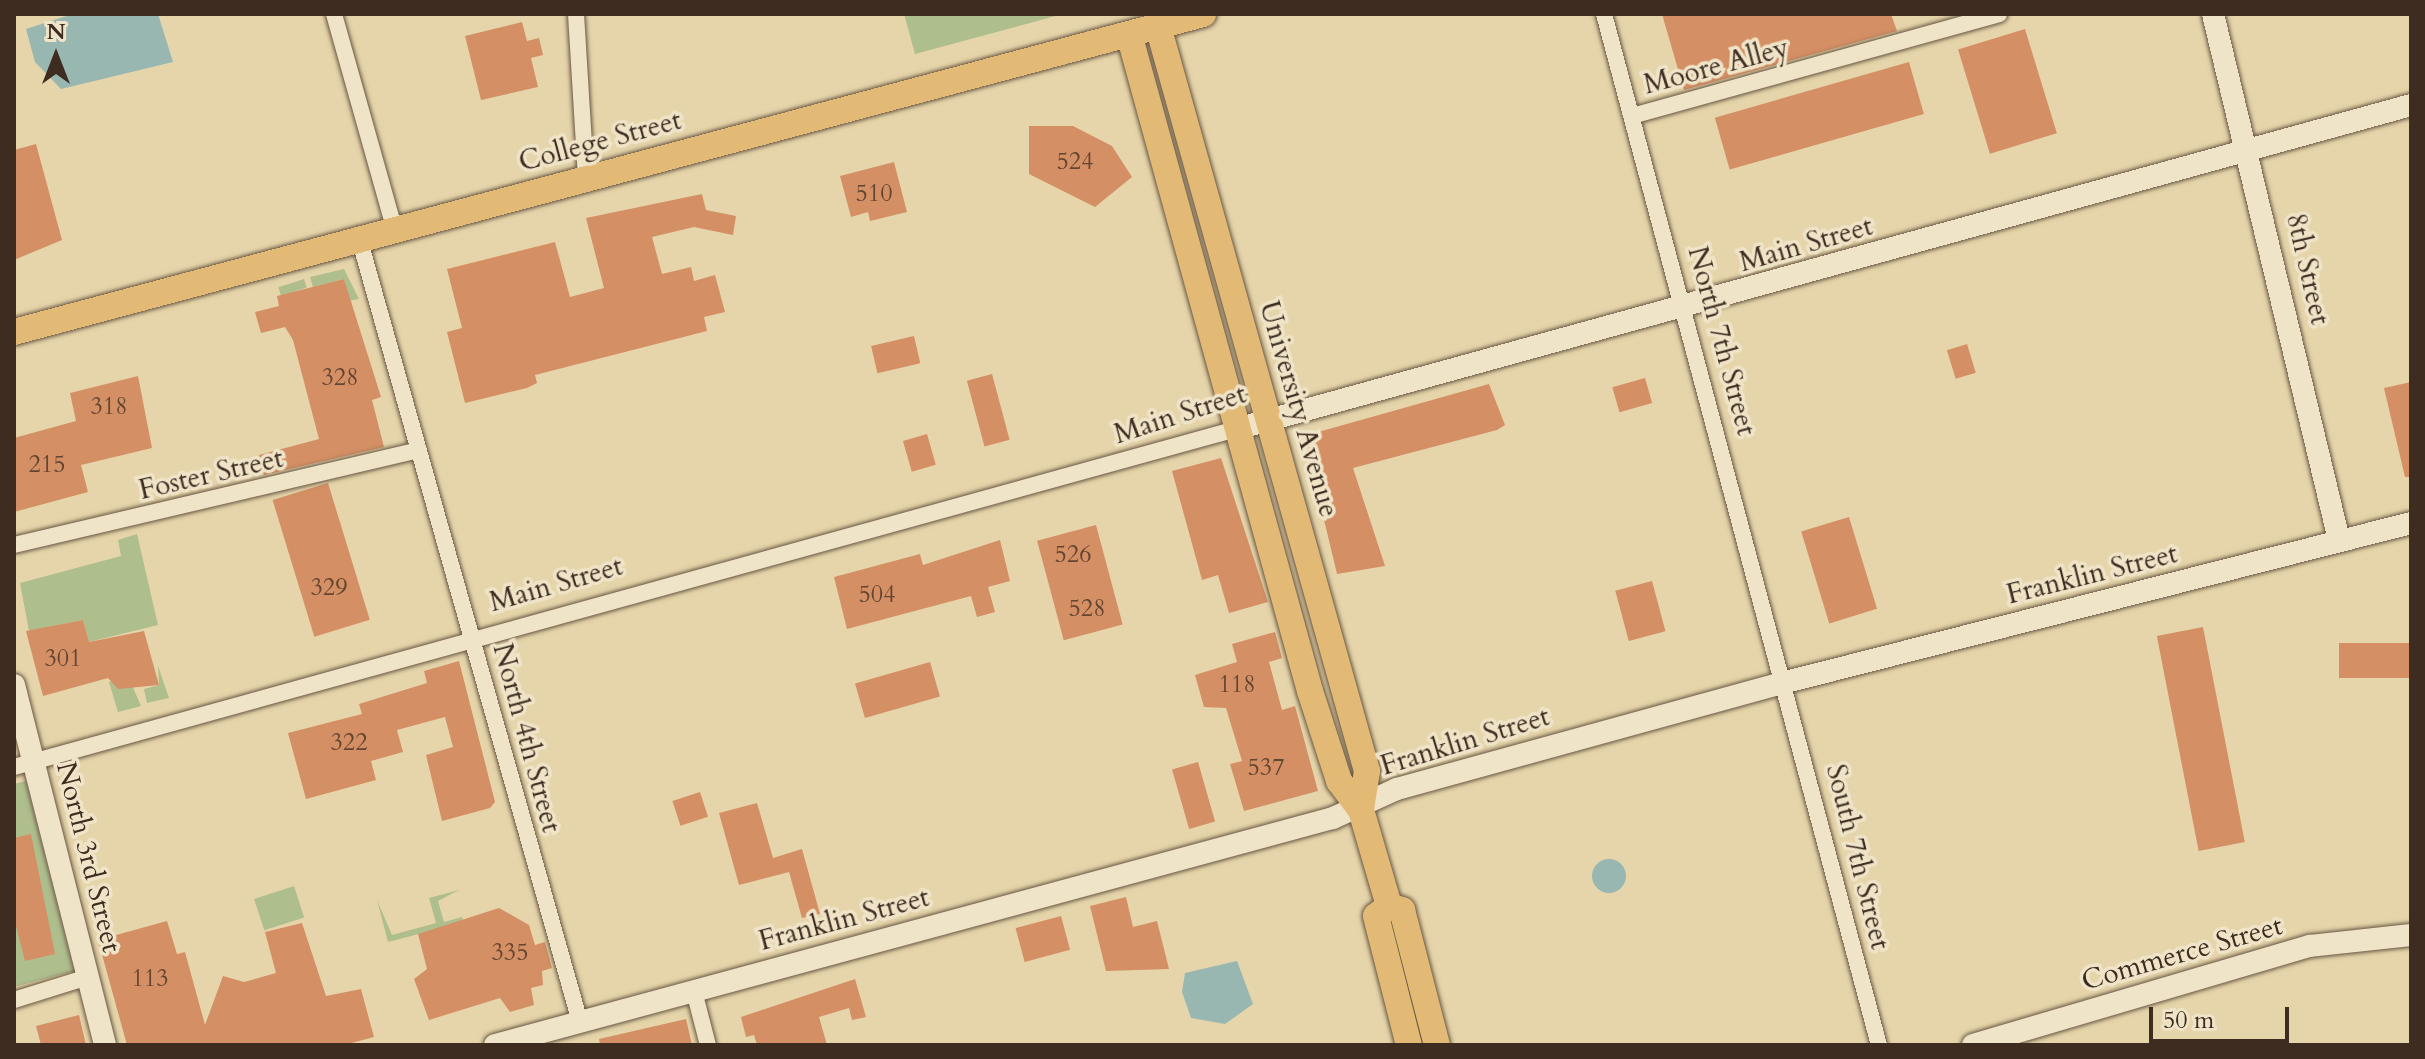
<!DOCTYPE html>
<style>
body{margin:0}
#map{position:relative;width:2425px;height:1059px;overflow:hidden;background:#e6d5aa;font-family:Cardo,serif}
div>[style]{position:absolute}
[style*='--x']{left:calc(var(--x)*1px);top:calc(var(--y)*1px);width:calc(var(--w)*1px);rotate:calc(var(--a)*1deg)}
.green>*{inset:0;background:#afbe8d;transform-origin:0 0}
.water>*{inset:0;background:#98b7b0}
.round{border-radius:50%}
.building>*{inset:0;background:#d48f64;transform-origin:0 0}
.roads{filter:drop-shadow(0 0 2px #685643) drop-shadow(0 0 2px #685643)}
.street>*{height:16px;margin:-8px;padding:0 8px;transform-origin:8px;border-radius:8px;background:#efe4c8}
.secondary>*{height:22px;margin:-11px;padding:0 11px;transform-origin:11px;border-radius:11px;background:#efe4c8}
.primary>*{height:26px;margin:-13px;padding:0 13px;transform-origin:13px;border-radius:13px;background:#e3ba75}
span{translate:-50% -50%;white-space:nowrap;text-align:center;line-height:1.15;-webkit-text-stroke:7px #efe4c8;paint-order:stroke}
.number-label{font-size:24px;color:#644532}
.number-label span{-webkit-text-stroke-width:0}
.street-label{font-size:28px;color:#3e2c21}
.frame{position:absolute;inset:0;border:16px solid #3e2c21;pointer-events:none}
.north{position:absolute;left:16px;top:16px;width:80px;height:80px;-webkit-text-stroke:6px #efe4c8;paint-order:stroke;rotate:0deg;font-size:22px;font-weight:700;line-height:32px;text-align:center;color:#3e2c21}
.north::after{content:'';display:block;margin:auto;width:28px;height:36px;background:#3e2c21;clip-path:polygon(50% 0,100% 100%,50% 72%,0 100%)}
.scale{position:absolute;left:2149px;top:1007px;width:140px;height:36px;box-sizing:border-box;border:4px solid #3e2c21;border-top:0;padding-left:10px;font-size:24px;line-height:28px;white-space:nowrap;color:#3e2c21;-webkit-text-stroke:6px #efe4c8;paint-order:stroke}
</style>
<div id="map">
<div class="green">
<div style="clip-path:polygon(904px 14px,1063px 14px,915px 54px)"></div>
<div style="clip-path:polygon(344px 269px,359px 299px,349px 301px,344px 279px,313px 287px,310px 277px)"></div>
<div style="left:304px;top:279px;width:9px;height:27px;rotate:72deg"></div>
<div style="clip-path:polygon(137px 534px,158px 625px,89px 642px,83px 620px,29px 631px,20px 583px,121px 556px,118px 540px)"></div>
<div style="clip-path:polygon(158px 666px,169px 698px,147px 703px,144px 689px,159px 685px)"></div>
<div style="clip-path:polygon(116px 680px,118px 689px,132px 685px,141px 706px,118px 712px,109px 682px)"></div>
<div style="clip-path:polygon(26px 781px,74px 971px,14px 987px,14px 784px)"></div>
<div style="left:294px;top:886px;width:33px;height:42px;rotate:72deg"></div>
<div style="clip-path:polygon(459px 890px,438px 901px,444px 922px,462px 917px,474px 961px,438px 929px,388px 942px,377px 900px,392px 935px,436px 923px,429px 898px)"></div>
</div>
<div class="water">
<div style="clip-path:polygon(73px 14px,158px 14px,173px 62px,61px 89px,35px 62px,26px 29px)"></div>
<div class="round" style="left:1592px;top:859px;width:34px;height:34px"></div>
<div style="clip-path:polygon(1237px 961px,1253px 1004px,1225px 1024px,1191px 1018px,1182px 992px,1185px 973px)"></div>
</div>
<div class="building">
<div style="clip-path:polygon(1662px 14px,1891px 14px,1897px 31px,1684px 90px)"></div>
<div style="clip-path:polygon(522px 22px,527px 41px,539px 38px,543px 55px,531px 58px,538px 87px,481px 100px,465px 36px)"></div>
<div style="left:2025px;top:29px;width:109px;height:70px;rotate:73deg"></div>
<div style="left:1909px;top:62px;width:54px;height:202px;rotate:74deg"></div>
<div style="clip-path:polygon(1029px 126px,1073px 126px,1112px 146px,1132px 177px,1095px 207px,1029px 174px)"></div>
<div style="clip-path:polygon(36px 144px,62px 240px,14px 260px,14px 150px)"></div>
<div style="clip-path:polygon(894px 162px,907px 212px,870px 221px,868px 212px,851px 217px,840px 176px)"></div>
<div style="clip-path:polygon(702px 194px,706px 210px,736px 216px,733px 235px,694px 227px,652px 237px,662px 274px,691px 267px,694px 281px,715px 275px,725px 312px,704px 317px,707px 331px,535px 375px,537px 383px,527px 388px,465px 403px,447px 332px,462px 328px,447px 269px,555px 242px,570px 297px,604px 288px,586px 218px)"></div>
<div style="clip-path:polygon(344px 279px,381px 397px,372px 400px,384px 447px,264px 475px,259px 455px,319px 439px,293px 340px,285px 327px,261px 333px,255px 312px,279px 306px,277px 296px)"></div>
<div style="left:914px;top:336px;width:28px;height:44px;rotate:77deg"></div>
<div style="left:1967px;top:344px;width:30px;height:21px;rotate:73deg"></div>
<div style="left:992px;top:374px;width:68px;height:26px;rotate:75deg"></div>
<div style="clip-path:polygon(138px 376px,152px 448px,81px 465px,88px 492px,14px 512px,14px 438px,76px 421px,70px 393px)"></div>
<div style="left:1645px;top:378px;width:26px;height:34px;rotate:74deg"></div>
<div style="clip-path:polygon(2411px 382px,2411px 477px,2405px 477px,2384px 388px)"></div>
<div style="clip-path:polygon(1489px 384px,1505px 425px,1497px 430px,1353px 468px,1385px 566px,1337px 574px,1304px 436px)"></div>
<div style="left:927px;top:434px;width:32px;height:25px;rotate:74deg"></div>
<div style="clip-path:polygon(1221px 458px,1268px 602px,1229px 613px,1218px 575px,1202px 580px,1172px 471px)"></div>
<div style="left:328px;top:483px;width:143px;height:58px;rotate:73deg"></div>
<div style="left:1849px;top:517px;width:96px;height:50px;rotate:73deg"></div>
<div style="left:1096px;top:525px;width:103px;height:61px;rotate:75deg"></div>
<div style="clip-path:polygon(1000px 540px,1010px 581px,988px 587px,995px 612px,977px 617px,971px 596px,847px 629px,834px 577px,920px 554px,923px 565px)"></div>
<div style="left:1652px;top:581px;width:52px;height:38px;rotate:75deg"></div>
<div style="clip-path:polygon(83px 620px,89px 642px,144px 631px,159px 685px,118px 689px,108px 678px,43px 696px,26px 631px)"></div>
<div style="left:2203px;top:627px;width:219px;height:47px;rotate:79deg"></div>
<div style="clip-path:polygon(1275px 632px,1282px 658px,1269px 662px,1282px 710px,1295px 706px,1318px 791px,1244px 811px,1230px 764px,1242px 761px,1226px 708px,1204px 707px,1195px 675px,1237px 662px,1232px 644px)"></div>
<div style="left:2411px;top:643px;width:35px;height:72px;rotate:90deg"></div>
<div style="clip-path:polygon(459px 661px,495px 802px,490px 808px,442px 821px,426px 755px,453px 747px,445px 717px,397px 730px,403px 752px,371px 761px,376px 780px,306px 799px,288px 733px,362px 714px,359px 704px,427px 683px,424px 671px)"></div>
<div style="left:930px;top:662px;width:36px;height:78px;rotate:74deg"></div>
<div style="left:1198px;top:762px;width:62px;height:27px;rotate:74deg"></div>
<div style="left:700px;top:792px;width:26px;height:29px;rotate:72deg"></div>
<div style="clip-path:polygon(757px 803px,773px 858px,802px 849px,820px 914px,802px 918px,789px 872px,739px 885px,719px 813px)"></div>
<div style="clip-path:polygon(31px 834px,55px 954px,25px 961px,14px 918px,14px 838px)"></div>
<div style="clip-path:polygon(1126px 897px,1133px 927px,1157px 921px,1169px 969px,1106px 971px,1090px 906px)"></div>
<div style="clip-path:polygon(499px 908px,529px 925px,535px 945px,545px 942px,552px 968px,542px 971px,543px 985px,531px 988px,534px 1005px,510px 1012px,500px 998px,429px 1020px,414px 979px,427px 969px,418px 934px)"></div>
<div style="left:1061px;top:916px;width:35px;height:47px;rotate:75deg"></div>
<div style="clip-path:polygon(167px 921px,177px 954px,185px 952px,205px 1025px,223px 976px,244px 982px,276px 973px,265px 932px,302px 923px,326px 996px,361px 989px,374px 1037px,344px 1045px,127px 1045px,98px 940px)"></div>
<div style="clip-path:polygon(855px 979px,866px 1017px,852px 1020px,849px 1008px,819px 1017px,827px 1045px,757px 1045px,754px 1035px,746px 1037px,741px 1017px)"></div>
<div style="clip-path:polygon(79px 1015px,86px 1045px,41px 1045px,36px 1026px)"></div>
<div style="clip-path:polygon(686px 1019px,692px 1045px,600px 1045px,599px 1039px)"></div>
</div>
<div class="roads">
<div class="street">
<div style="--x:334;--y:14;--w:222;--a:74.3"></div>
<div style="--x:576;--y:14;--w:163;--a:86.5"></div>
<div style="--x:1604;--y:14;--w:1067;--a:75.07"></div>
<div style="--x:1632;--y:116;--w:381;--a:-15.5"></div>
<div style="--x:359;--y:238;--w:815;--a:74.26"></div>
<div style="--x:14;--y:545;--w:416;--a:-13.2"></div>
<div style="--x:14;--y:767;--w:1272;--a:-15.46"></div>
<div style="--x:694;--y:991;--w:56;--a:75.5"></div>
<div style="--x:14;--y:1000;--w:77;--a:-17.3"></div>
</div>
<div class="secondary">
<div style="--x:2213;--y:14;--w:541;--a:76.53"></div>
<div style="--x:1240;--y:428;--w:1215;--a:-15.42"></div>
<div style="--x:14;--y:685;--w:371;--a:75.8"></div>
<div style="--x:495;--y:1045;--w:868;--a:-15.16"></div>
<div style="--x:1333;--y:818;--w:70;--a:-24.4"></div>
<div style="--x:1397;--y:789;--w:403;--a:-15.4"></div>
<div style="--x:1786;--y:682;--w:645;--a:-14.27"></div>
<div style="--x:1973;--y:1045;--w:351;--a:-16.4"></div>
<div style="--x:2310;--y:946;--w:102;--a:-6.2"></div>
</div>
<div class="primary">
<div style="--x:1158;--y:26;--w:774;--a:74.33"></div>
<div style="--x:1367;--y:771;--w:39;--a:99"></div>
<div style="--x:1129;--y:34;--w:681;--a:74.6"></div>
<div style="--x:1310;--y:691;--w:95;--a:72.1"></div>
<div style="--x:1339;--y:781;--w:36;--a:53"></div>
<div style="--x:1361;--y:810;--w:100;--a:73.7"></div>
<div style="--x:14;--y:332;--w:1231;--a:-14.97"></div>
<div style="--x:1389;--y:906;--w:14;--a:17"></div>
<div style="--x:1402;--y:910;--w:139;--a:75.5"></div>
<div style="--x:1389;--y:906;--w:16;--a:142"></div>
<div style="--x:1376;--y:916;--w:133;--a:75.7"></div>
</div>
</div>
<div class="number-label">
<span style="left:1075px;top:162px">524</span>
<span style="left:874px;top:194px">510</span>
<span style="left:340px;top:378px">328</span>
<span style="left:109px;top:407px">318</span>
<span style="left:47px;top:465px">215</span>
<span style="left:1073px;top:555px">526</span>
<span style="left:329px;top:588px">329</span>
<span style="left:877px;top:595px">504</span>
<span style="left:1087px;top:609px">528</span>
<span style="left:63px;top:659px">301</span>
<span style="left:1237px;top:685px">118</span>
<span style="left:349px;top:743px">322</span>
<span style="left:1266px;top:768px">537</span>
<span style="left:510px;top:953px">335</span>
<span style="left:150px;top:979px">113</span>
</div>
<div class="street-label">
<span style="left:1716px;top:66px;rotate:-15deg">Moore Alley</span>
<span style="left:600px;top:141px;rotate:-15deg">College Street</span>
<span style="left:1806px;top:244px;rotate:-16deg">Main Street</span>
<span style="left:2308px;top:269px;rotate:77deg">8th Street</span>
<span style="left:1722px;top:341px;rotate:75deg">North 7th Street</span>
<span style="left:1299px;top:409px;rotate:74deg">University Avenue</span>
<span style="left:1180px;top:414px;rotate:-18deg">Main Street</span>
<span style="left:211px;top:474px;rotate:-13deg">Foster Street</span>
<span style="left:2092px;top:574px;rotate:-14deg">Franklin Street</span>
<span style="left:556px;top:584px;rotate:-16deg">Main Street</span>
<span style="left:527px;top:738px;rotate:75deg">North 4th Street</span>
<span style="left:1465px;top:741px;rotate:-17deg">Franklin Street</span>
<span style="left:89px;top:857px;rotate:76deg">North 3rd Street</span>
<span style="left:1858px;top:857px;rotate:76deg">South 7th Street</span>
<span style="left:844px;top:919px;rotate:-15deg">Franklin Street</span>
<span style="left:2182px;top:953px;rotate:-16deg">Commerce Street</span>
</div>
<div class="frame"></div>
<div class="north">N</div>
<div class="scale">50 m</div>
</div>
